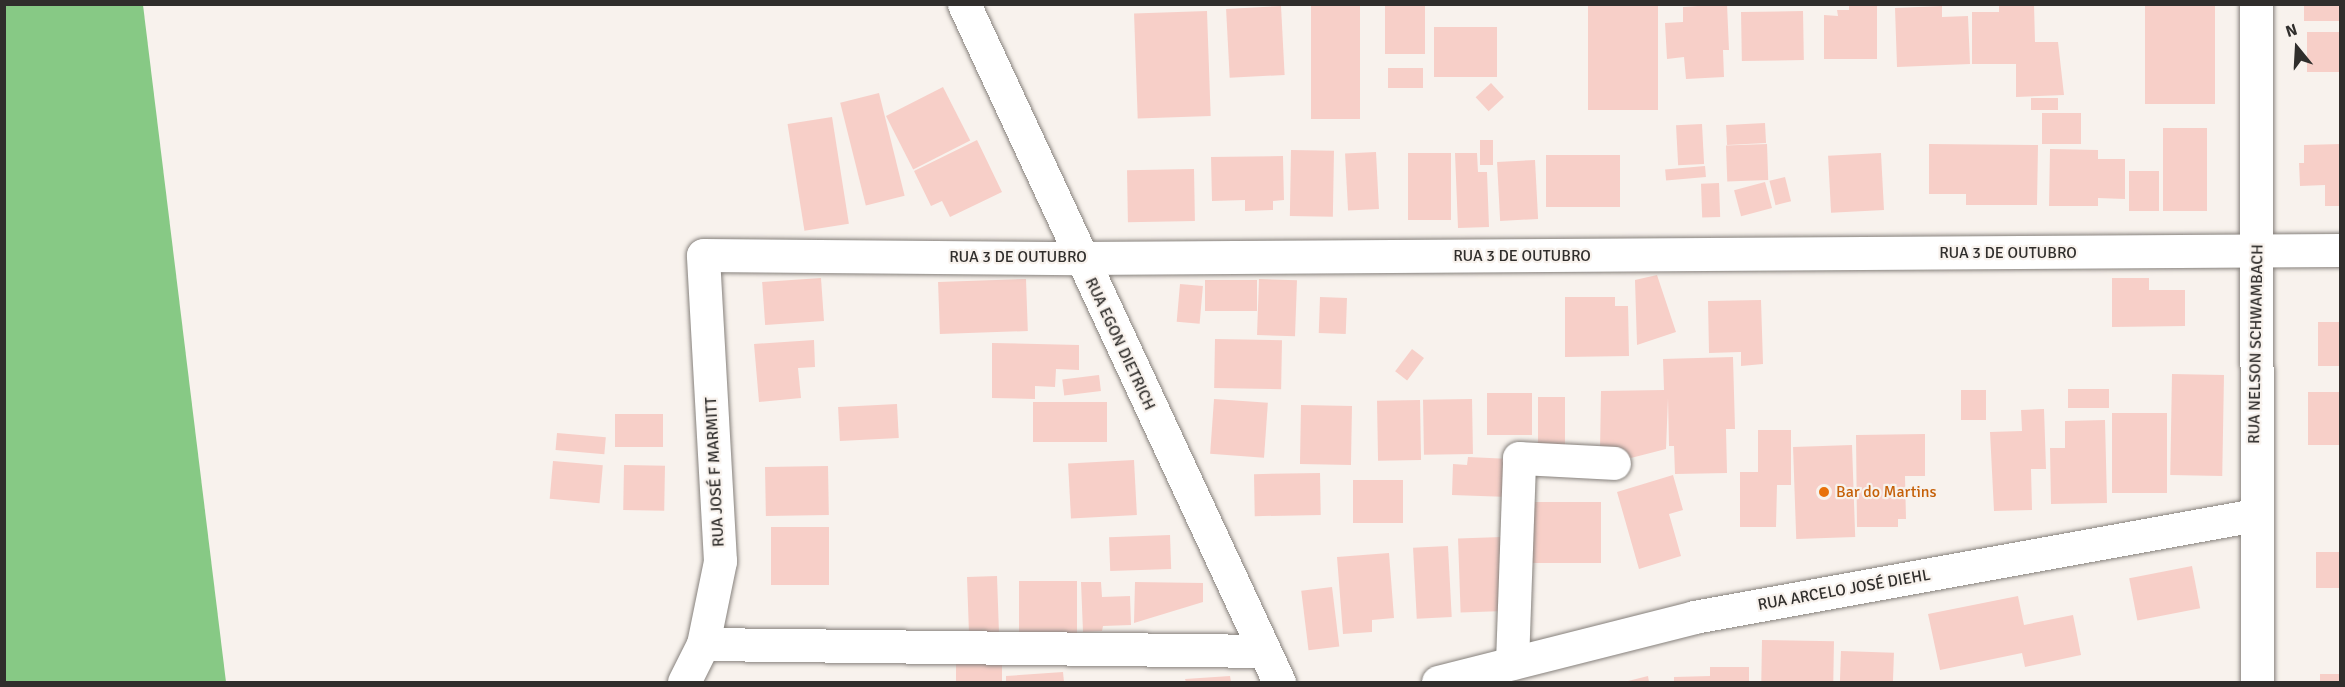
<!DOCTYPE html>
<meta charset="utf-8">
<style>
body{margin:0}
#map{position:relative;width:2345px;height:687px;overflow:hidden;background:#f8f2ed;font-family:Signika,sans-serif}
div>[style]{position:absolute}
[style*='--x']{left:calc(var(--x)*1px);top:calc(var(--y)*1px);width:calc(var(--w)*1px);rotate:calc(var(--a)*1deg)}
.forest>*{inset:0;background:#87c985}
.building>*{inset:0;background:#f7cfc8;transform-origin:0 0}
.roads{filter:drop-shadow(0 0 2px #86817c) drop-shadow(0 0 2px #86817c)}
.minor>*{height:33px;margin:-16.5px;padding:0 16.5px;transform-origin:16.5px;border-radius:16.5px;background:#fff}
.dots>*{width:16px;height:16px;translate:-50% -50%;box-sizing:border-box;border:3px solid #f8f2ed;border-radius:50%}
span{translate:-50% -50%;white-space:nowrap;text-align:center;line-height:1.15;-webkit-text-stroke:4.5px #f8f2ed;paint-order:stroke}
.street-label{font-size:16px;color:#302e2c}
.food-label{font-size:16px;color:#c56008}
.left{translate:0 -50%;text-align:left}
.frame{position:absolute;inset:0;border:6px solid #302e2c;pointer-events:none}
.north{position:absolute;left:2267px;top:18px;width:60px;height:60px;-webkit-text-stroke:4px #f8f2ed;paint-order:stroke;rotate:342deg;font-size:16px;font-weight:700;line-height:24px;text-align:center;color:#302e2c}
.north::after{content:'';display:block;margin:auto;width:21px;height:27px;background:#302e2c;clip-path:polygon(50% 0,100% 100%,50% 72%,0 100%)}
</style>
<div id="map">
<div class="forest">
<div style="clip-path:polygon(4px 5px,143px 5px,226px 682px,5px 682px)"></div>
</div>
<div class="building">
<div style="left:1588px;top:4px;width:70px;height:106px"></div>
<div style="clip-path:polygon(1727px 4px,1729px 50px,1723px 50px,1724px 77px,1686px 79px,1684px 57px,1667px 59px,1665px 23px,1683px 22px,1683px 7px)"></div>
<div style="clip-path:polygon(1849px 4px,1877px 4px,1877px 59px,1824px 59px,1824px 15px,1838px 16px,1837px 10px,1849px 10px)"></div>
<div style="clip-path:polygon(1999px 4px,2034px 4px,2035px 42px,2058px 42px,2064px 95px,2016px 97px,2016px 64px,1972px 64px,1972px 12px,1999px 12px)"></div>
<div style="left:2145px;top:4px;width:70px;height:100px"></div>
<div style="left:2304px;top:4px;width:36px;height:17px"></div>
<div style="left:1311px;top:5px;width:49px;height:114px"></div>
<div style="left:1281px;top:6px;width:69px;height:55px;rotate:87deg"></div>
<div style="left:1385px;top:6px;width:40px;height:48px"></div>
<div style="clip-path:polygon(1942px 6px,1942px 17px,1968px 16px,1970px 64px,1897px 67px,1895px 8px)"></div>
<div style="left:1207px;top:11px;width:105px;height:73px;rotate:88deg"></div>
<div style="left:1803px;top:11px;width:49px;height:62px;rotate:89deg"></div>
<div style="left:1434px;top:27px;width:63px;height:50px"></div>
<div style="left:2340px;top:32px;width:40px;height:33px;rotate:90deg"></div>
<div style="left:1388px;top:68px;width:35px;height:20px"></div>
<div style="left:1491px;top:83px;width:19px;height:21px;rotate:47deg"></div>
<div style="left:943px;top:87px;width:60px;height:64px;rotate:63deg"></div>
<div style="left:879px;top:93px;width:106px;height:40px;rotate:76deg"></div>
<div style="left:2031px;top:98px;width:27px;height:12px"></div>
<div style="left:2042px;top:113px;width:39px;height:31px"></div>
<div style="left:832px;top:117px;width:108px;height:45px;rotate:81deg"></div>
<div style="left:1765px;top:123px;width:20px;height:39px;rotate:87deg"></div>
<div style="left:1702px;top:124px;width:40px;height:26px;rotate:87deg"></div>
<div style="left:2163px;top:128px;width:44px;height:83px"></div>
<div style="clip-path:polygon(977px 140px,1002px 192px,950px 217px,942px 201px,931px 206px,914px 171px)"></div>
<div style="left:1480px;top:140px;width:13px;height:25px"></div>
<div style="left:1767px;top:144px;width:36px;height:41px;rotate:88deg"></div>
<div style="clip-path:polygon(1929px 144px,2038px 145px,2037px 205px,1966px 205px,1966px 194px,1929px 194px)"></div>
<div style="clip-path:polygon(2340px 144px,2340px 206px,2325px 206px,2325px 185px,2300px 186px,2299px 163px,2304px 163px,2304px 145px)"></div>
<div style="clip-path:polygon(2050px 149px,2098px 150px,2098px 159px,2125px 159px,2125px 199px,2098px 198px,2098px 206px,2049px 206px)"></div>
<div style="left:1291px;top:150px;width:43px;height:66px;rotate:1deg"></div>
<div style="left:1376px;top:152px;width:57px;height:31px;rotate:87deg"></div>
<div style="left:1408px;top:153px;width:43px;height:67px"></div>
<div style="clip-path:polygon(1455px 153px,1477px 153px,1478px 172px,1487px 172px,1489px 227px,1458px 228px)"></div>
<div style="left:1881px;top:153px;width:57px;height:53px;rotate:87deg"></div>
<div style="left:1546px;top:155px;width:74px;height:52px"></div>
<div style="clip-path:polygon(1283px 156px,1284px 200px,1273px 201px,1273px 210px,1245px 211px,1245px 200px,1212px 201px,1211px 157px)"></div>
<div style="left:1535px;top:160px;width:59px;height:38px;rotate:87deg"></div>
<div style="left:1705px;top:166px;width:11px;height:40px;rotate:85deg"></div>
<div style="left:1194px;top:169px;width:52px;height:67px;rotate:89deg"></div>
<div style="left:2129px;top:171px;width:30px;height:40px"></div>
<div style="left:1785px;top:177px;width:25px;height:16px;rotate:76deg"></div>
<div style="left:1765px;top:182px;width:27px;height:32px;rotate:75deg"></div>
<div style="left:1719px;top:183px;width:34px;height:18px;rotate:88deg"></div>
<div style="clip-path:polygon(1657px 275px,1676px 332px,1637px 345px,1635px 280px)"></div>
<div style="left:821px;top:278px;width:43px;height:59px;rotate:86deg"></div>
<div style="clip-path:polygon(2112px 278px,2149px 278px,2149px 290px,2185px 290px,2185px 326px,2112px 327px)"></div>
<div style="left:1026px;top:279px;width:52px;height:88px;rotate:88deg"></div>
<div style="left:1259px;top:279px;width:38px;height:56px;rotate:2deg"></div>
<div style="left:1205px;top:280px;width:52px;height:31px"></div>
<div style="left:1180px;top:284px;width:23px;height:38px;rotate:5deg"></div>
<div style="left:1320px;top:297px;width:27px;height:36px;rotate:2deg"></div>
<div style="clip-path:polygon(1565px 297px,1615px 297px,1615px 306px,1628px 306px,1629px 356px,1565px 357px)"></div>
<div style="clip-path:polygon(1761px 300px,1763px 364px,1741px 366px,1741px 352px,1709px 353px,1708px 301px)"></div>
<div style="left:2318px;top:322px;width:22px;height:44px"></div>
<div style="left:1215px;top:339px;width:67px;height:49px;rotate:1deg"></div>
<div style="clip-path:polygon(814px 340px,815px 367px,798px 368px,801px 398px,759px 402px,754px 344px)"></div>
<div style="clip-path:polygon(992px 343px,1079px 345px,1079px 370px,1056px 369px,1055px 387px,1035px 386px,1035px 399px,992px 398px)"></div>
<div style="left:1412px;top:349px;width:15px;height:28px;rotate:37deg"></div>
<div style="clip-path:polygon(1733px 357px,1735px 429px,1726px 429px,1727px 473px,1675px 474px,1674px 446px,1669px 446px,1668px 398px,1666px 449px,1623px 460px,1600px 451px,1601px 391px,1664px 390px,1663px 359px)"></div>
<div style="left:2172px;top:374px;width:52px;height:101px;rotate:1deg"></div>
<div style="left:1099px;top:375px;width:16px;height:37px;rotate:83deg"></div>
<div style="left:2068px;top:389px;width:41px;height:19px"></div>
<div style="left:1961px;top:390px;width:25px;height:30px"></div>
<div style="left:2308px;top:392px;width:32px;height:53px"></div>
<div style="left:1487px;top:393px;width:45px;height:42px"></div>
<div style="left:1538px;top:397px;width:27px;height:50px"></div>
<div style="left:1214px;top:399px;width:54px;height:55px;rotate:4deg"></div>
<div style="left:1472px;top:399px;width:55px;height:49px;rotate:89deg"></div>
<div style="left:1420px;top:400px;width:60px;height:43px;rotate:89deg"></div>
<div style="left:1107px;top:402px;width:40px;height:74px;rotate:90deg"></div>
<div style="left:897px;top:404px;width:34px;height:59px;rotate:87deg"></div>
<div style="left:1301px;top:405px;width:51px;height:59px;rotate:1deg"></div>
<div style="clip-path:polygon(2044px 409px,2046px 469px,2031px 469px,2032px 510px,1994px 511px,1990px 432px,2022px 431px,2021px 410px)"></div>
<div style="left:2167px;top:413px;width:80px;height:55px;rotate:90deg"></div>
<div style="left:615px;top:414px;width:48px;height:33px"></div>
<div style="clip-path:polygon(2105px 420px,2107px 503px,2051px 504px,2050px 448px,2065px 448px,2065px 421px)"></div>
<div style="clip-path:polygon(1758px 430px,1791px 430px,1791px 485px,1777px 485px,1776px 527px,1740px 527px,1740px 472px,1758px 472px)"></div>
<div style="left:557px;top:433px;width:49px;height:17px;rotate:5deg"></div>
<div style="clip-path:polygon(1925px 434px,1925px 476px,1905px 476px,1906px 519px,1898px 519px,1898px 527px,1857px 527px,1856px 435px)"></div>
<div style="left:1852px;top:445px;width:92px;height:59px;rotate:88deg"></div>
<div style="clip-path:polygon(1468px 457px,1511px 459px,1509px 497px,1452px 495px,1453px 464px,1467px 465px)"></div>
<div style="left:1134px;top:460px;width:55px;height:66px;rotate:87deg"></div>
<div style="left:553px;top:461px;width:50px;height:38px;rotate:5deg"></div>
<div style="left:624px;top:465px;width:41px;height:45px;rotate:1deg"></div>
<div style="left:828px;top:466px;width:49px;height:63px;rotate:89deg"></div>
<div style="left:1320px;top:473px;width:42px;height:66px;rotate:89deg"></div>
<div style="clip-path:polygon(1673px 475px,1683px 510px,1669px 514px,1681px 556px,1639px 569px,1617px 492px)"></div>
<div style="left:1353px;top:480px;width:50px;height:43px"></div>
<div style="left:1531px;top:502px;width:70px;height:61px"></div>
<div style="left:829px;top:527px;width:58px;height:58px;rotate:90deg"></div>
<div style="left:1170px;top:535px;width:34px;height:61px;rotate:88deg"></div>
<div style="left:1502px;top:537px;width:74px;height:44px;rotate:88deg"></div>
<div style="left:1448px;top:546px;width:71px;height:35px;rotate:87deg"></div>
<div style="left:2316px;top:552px;width:24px;height:36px"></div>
<div style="clip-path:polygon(1389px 553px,1394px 618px,1372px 620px,1372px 632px,1343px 634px,1337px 557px)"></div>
<div style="left:2192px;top:566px;width:43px;height:64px;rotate:79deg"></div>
<div style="left:997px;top:576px;width:65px;height:30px;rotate:88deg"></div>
<div style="left:1019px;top:581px;width:58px;height:55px"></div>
<div style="clip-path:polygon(1081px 582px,1101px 582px,1102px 597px,1130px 596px,1131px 625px,1103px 626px,1102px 631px,1083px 632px)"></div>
<div style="clip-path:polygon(1135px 582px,1203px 583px,1203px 602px,1134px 623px)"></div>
<div style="left:1332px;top:587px;width:60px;height:31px;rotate:83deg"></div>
<div style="clip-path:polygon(2018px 596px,2024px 625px,2073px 615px,2081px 655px,2025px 667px,2022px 653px,1940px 670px,1928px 614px)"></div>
<div style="left:1762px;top:640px;width:72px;height:42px;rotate:1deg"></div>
<div style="left:1841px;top:651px;width:53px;height:31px;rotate:2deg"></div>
<div style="left:956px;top:664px;width:46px;height:18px"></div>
<div style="clip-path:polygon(1710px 667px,1749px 667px,1749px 682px,1674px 682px,1674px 677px,1710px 676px)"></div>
<div style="clip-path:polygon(1063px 672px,1064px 682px,1006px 682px,1006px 676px)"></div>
<div style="left:2320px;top:674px;width:20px;height:8px"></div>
<div style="clip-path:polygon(1230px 676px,1231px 682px,1186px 682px,1185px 679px)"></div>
<div style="clip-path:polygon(1648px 676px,1649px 682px,1624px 682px)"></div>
</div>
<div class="roads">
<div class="minor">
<div style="--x:964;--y:4;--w:748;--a:65.08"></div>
<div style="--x:2256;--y:4;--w:678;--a:89.92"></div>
<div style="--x:703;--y:644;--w:561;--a:0.71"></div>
<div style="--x:1512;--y:663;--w:205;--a:-88"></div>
<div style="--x:1519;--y:458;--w:95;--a:3"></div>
<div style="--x:684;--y:682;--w:42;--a:-63.4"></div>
<div style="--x:703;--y:644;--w:85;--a:-78.4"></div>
<div style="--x:720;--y:561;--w:306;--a:-93.2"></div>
<div style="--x:703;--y:255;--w:377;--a:0.5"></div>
<div style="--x:1080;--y:258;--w:1260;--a:-0.36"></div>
<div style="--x:1438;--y:682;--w:264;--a:-14.2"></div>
<div style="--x:1694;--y:617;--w:570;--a:-10.3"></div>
</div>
</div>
<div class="dots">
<div style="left:1824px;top:492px;background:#e8710a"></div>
</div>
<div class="street-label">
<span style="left:2008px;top:253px">RUA 3 DE OUTUBRO</span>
<span style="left:1522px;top:256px">RUA 3 DE OUTUBRO</span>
<span style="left:1018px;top:257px">RUA 3 DE OUTUBRO</span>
<span style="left:1120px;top:344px;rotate:65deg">RUA EGON DIETRICH</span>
<span style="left:2256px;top:344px;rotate:-89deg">RUA NELSON SCHWAMBACH</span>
<span style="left:715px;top:472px;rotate:-93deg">RUA JOSÉ F MARMITT</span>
<span style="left:1844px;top:590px;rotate:-10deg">RUA ARCELO JOSÉ DIEHL</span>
</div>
<div class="food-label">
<span class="left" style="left:1836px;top:492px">Bar do Martins</span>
</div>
<div class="frame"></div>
<div class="north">N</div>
</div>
